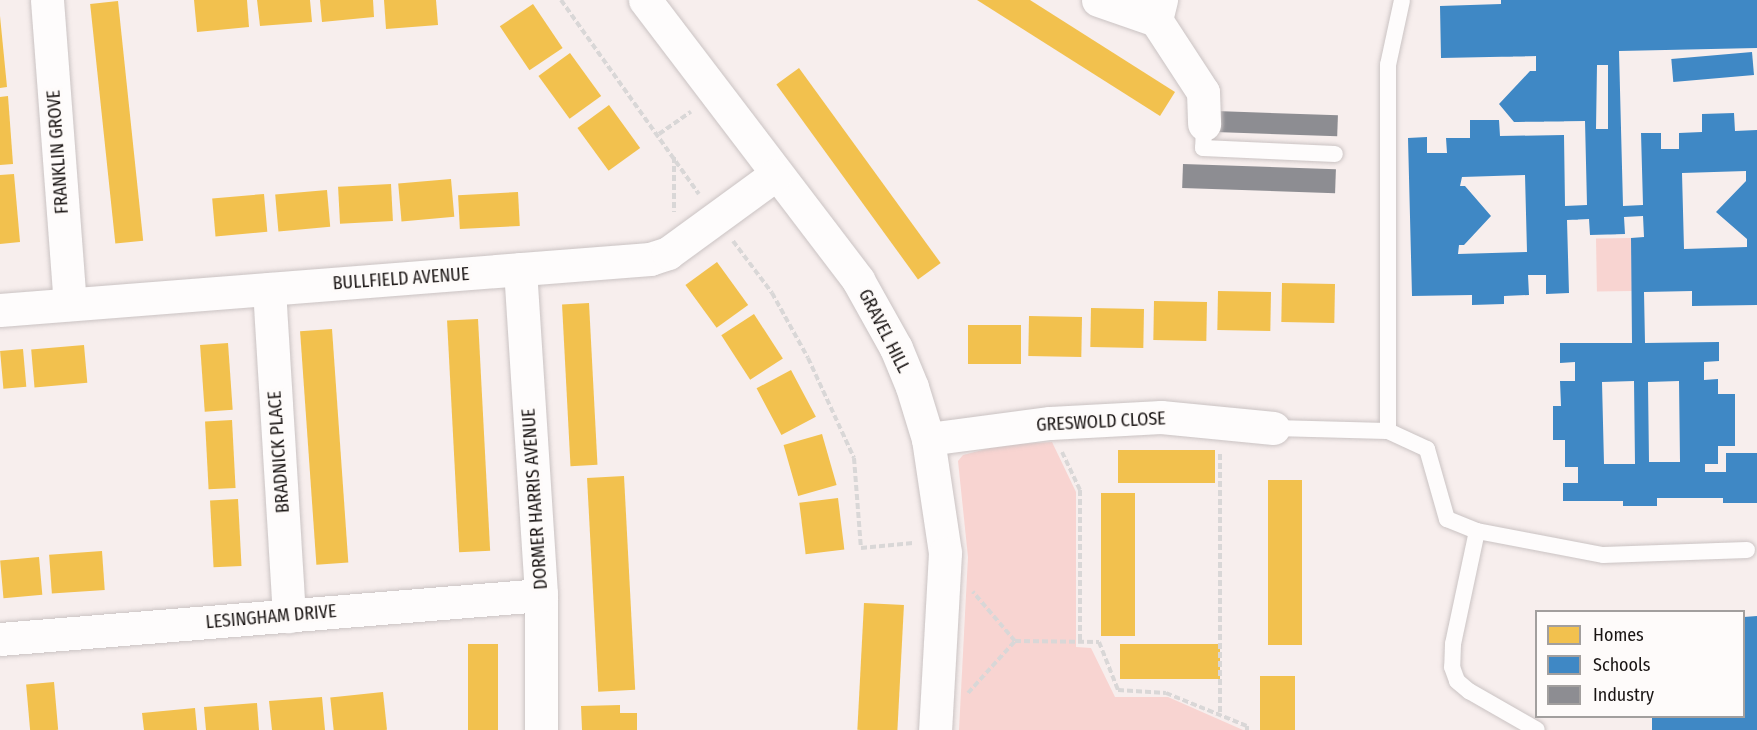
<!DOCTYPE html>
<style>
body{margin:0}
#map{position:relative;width:1757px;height:730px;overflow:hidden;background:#f7eeed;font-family:"Fira Sans Condensed",sans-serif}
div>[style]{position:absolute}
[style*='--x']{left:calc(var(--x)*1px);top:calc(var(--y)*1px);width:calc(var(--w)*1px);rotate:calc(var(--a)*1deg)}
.green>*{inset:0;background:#f8d4d1;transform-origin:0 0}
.homes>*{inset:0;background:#f2c14e;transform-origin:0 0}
.schools>*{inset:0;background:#3f88c5;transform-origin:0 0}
.industry>*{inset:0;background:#8d8d92;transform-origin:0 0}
.path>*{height:4px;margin-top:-2px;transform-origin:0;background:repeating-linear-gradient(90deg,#d9d7d7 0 6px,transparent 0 9px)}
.roads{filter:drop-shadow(0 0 2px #cac3c3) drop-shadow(0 0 2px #cac3c3)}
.lane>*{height:16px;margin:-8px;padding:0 8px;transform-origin:8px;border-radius:8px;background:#fefcfc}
.street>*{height:33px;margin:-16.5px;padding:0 16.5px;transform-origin:16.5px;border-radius:16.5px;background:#fefcfc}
span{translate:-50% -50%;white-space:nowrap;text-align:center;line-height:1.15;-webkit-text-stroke:6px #fefbfa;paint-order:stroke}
.street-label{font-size:18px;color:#191413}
.legend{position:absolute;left:1535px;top:610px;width:210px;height:108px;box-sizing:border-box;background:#fefbfa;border:2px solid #a29f9e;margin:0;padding:8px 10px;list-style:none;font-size:18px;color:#191413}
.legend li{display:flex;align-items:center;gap:12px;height:30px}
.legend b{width:30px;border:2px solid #a29f9e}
</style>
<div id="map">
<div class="green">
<div style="left:1631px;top:238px;width:53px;height:35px;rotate:89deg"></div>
<div style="clip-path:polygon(1052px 442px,1076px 492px,1076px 647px,1091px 648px,1115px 697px,1168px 697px,1243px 730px,959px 730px,968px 557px,958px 461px,963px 455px,1002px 445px)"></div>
</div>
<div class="homes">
<div style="clip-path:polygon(194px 0,247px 0,249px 27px,197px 32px)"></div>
<div style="clip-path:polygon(257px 0,310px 0,312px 22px,260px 26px)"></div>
<div style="clip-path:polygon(320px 0,373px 0,374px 17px,322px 22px)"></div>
<div style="clip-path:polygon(384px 0,436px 0,438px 25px,386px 29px)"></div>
<div style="clip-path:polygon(977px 0,1030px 0,1175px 92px,1160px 116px)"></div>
<div style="left:118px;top:1px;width:241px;height:28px;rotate:84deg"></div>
<div style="left:533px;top:4px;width:53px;height:40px;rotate:56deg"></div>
<div style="clip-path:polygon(0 16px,7px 87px,0 88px)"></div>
<div style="left:570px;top:53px;width:53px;height:39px;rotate:54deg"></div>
<div style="left:799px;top:68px;width:241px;height:28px;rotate:54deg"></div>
<div style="clip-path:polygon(8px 96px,13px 164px,0 165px,0 97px)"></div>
<div style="left:609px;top:105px;width:53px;height:39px;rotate:54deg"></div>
<div style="clip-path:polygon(14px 174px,20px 242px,0 244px,0 175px)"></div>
<div style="left:451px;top:179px;width:38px;height:53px;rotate:85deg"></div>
<div style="left:391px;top:184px;width:37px;height:53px;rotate:87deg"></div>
<div style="left:327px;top:190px;width:37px;height:52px;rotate:85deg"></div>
<div style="left:518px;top:192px;width:34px;height:60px;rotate:87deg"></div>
<div style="left:264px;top:194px;width:38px;height:52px;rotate:85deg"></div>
<div style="left:717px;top:262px;width:53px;height:39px;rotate:54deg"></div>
<div style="left:1282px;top:283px;width:53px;height:39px;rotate:1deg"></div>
<div style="left:1218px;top:291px;width:53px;height:39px;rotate:1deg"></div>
<div style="left:1154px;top:301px;width:53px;height:39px;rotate:1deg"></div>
<div style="left:589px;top:303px;width:162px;height:27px;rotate:87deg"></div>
<div style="left:1091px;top:308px;width:53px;height:39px;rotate:1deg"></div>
<div style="left:754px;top:314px;width:53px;height:39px;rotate:57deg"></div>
<div style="left:1029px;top:316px;width:53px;height:40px;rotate:1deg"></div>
<div style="left:478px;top:319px;width:232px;height:31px;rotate:87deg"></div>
<div style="left:968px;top:325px;width:53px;height:39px"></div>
<div style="left:332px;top:329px;width:234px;height:32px;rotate:86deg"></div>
<div style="left:228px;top:343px;width:67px;height:28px;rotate:86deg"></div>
<div style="left:84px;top:345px;width:38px;height:53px;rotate:85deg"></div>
<div style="left:23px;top:349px;width:38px;height:23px;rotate:85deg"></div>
<div style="left:791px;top:370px;width:53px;height:39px;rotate:62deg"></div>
<div style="left:232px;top:420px;width:68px;height:27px;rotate:87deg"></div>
<div style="left:822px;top:434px;width:53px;height:40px;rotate:74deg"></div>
<div style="left:1215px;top:450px;width:33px;height:97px;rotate:90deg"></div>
<div style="left:624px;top:476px;width:214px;height:37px;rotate:87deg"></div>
<div style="left:1268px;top:480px;width:34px;height:165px"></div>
<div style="left:1101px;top:493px;width:34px;height:143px"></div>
<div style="left:838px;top:498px;width:52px;height:39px;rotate:83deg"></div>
<div style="left:238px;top:499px;width:67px;height:28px;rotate:87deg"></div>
<div style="left:102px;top:551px;width:39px;height:53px;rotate:86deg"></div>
<div style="left:39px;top:557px;width:38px;height:39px;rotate:85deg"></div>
<div style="left:864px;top:603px;width:40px;height:127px;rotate:3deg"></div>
<div style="left:468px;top:644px;width:30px;height:86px"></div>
<div style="left:1220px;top:644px;width:35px;height:100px;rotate:90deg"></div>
<div style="left:1295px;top:676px;width:54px;height:35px;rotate:90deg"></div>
<div style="left:54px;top:682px;width:48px;height:28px;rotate:85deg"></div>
<div style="left:383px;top:692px;width:38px;height:53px;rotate:84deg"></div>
<div style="clip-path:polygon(322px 697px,325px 730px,272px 730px,269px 701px)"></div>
<div style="clip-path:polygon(257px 703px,259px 730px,206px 730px,204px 707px)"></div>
<div style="clip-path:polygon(620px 705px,620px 713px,637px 713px,637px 730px,582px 730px,581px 706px)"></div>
<div style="clip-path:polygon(195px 708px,197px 730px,144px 730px,142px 713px)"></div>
</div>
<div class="schools">
<div style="clip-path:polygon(evenodd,1501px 0,1757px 0,1757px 48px,1619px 51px,1623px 206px,1643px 205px,1641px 133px,1661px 133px,1661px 149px,1679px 149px,1679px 133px,1702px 132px,1702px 114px,1734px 113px,1735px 131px,1757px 130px,1757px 305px,1692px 306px,1692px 291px,1644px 292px,1645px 343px,1719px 342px,1719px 361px,1704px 362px,1704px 380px,1718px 379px,1718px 394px,1735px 394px,1735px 446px,1718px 446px,1718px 464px,1705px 464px,1705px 472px,1726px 472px,1726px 453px,1757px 453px,1757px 503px,1723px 503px,1723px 498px,1657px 498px,1657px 506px,1623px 506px,1623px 501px,1563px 501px,1563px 483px,1578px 483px,1578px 467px,1565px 467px,1565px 440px,1553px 440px,1553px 406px,1561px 406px,1560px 381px,1575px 381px,1575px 362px,1560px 363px,1560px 343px,1632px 343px,1631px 238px,1644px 237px,1643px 216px,1624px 217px,1625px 234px,1590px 235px,1589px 219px,1567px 220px,1569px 293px,1546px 294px,1546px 275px,1528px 275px,1529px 295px,1504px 296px,1504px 304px,1472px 305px,1472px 295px,1412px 296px,1408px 138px,1427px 137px,1427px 153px,1447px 153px,1446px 138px,1470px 138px,1470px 120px,1499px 120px,1500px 136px,1564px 135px,1565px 206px,1587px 205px,1585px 121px,1514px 122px,1499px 104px,1530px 71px,1536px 71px,1536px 56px,1441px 58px,1440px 6px,1501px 4px,1501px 0,1597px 65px,1608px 65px,1608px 129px,1596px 129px,1597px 65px,1501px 0,1746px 171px,1746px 181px,1716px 212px,1747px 239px,1747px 247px,1684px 249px,1682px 173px,1746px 171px,1501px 0,1525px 175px,1527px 252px,1458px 254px,1459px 245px,1464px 245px,1491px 216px,1465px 186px,1460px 186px,1462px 177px,1525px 175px,1501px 0,1634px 381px,1635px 464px,1604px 464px,1602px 382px,1634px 381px,1501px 0,1679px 381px,1680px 462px,1649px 462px,1648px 382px,1679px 381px)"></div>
<div style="left:1752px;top:52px;width:23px;height:81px;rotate:85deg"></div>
<div style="clip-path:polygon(1757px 616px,1757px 730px,1652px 730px,1652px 716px,1744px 716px,1744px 617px)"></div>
</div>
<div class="industry">
<div style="left:1216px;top:111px;width:122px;height:21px;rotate:2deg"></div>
<div style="left:1183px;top:164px;width:153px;height:24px;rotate:2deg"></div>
</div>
<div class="path">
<div style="--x:561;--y:0;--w:238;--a:54.6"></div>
<div style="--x:659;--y:134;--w:39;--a:-35"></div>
<div style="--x:674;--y:157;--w:55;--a:90"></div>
<div style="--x:733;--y:241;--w:65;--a:53.1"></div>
<div style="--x:772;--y:293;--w:74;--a:61"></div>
<div style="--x:808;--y:358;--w:110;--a:65.3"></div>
<div style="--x:854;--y:458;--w:90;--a:85.6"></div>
<div style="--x:861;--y:548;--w:52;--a:-5.5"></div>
<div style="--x:1062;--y:452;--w:42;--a:64.7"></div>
<div style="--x:1080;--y:490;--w:151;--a:90"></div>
<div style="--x:1220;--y:454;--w:261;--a:90"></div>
<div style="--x:1015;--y:641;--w:84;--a:0.7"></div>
<div style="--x:1099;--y:642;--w:52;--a:68.4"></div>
<div style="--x:1118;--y:690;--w:48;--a:3.6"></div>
<div style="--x:1166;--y:693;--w:87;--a:22.2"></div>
<div style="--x:1247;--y:726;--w:4;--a:90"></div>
<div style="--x:968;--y:693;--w:70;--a:-47.9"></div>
<div style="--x:1015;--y:641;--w:65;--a:-130.6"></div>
</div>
<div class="roads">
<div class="lane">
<div style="--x:1204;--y:124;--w:24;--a:92"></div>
<div style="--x:1203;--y:148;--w:132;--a:2.6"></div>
<div style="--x:1273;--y:428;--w:115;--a:1.5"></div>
<div style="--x:1388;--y:431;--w:366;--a:-90"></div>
<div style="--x:1388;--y:65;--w:66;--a:-77.8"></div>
<div style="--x:1388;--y:431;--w:43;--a:24.8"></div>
<div style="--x:1427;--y:449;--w:73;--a:74.1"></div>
<div style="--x:1447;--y:519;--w:32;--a:22"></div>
<div style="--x:1477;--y:531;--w:128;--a:10.8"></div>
<div style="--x:1603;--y:555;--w:144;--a:-2"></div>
<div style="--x:1477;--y:531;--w:116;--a:102"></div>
<div style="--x:1453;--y:644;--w:23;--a:92"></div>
<div style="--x:1452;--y:667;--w:15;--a:70"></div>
<div style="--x:1457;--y:681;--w:16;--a:40"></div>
<div style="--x:1469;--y:691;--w:78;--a:29.8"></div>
</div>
<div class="street">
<div style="--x:47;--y:0;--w:305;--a:85.7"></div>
<div style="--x:645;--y:0;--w:352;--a:52.7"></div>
<div style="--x:858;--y:280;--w:78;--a:60.8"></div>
<div style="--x:896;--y:348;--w:42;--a:67.7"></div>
<div style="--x:912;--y:387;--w:54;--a:72.9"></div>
<div style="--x:928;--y:439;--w:115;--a:81.5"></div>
<div style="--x:945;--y:553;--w:177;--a:93.2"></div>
<div style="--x:1098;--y:0;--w:61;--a:19"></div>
<div style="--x:1156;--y:20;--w:21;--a:-76"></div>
<div style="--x:1156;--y:20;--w:86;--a:56.9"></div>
<div style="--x:1203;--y:92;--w:32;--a:88"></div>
<div style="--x:520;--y:269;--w:327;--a:86.3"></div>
<div style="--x:541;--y:595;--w:135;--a:90"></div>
<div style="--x:269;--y:289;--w:328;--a:86.5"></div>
<div style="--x:0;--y:310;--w:652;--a:-4.49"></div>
<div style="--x:650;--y:259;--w:19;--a:-18"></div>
<div style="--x:668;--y:253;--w:132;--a:-36.1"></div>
<div style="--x:928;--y:439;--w:123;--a:-7.5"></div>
<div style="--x:1050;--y:423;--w:111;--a:-3.1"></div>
<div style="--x:1161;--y:417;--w:113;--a:5.6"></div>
<div style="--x:0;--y:639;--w:543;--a:-4.65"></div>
</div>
</div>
<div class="street-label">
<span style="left:58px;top:152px;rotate:-94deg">FRANKLIN GROVE</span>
<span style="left:401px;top:279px;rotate:-4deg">BULLFIELD AVENUE</span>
<span style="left:884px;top:331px;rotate:63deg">GRAVEL HILL</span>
<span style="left:1101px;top:422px;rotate:-3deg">GRESWOLD CLOSE</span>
<span style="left:279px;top:452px;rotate:-94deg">BRADNICK PLACE</span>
<span style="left:535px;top:499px;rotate:-94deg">DORMER HARRIS AVENUE</span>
<span style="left:271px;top:617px;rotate:-5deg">LESINGHAM DRIVE</span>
</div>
<ul class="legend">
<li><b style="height:16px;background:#f2c14e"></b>Homes</li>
<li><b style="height:16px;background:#3f88c5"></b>Schools</li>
<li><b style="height:16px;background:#8d8d92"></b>Industry</li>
</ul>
</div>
